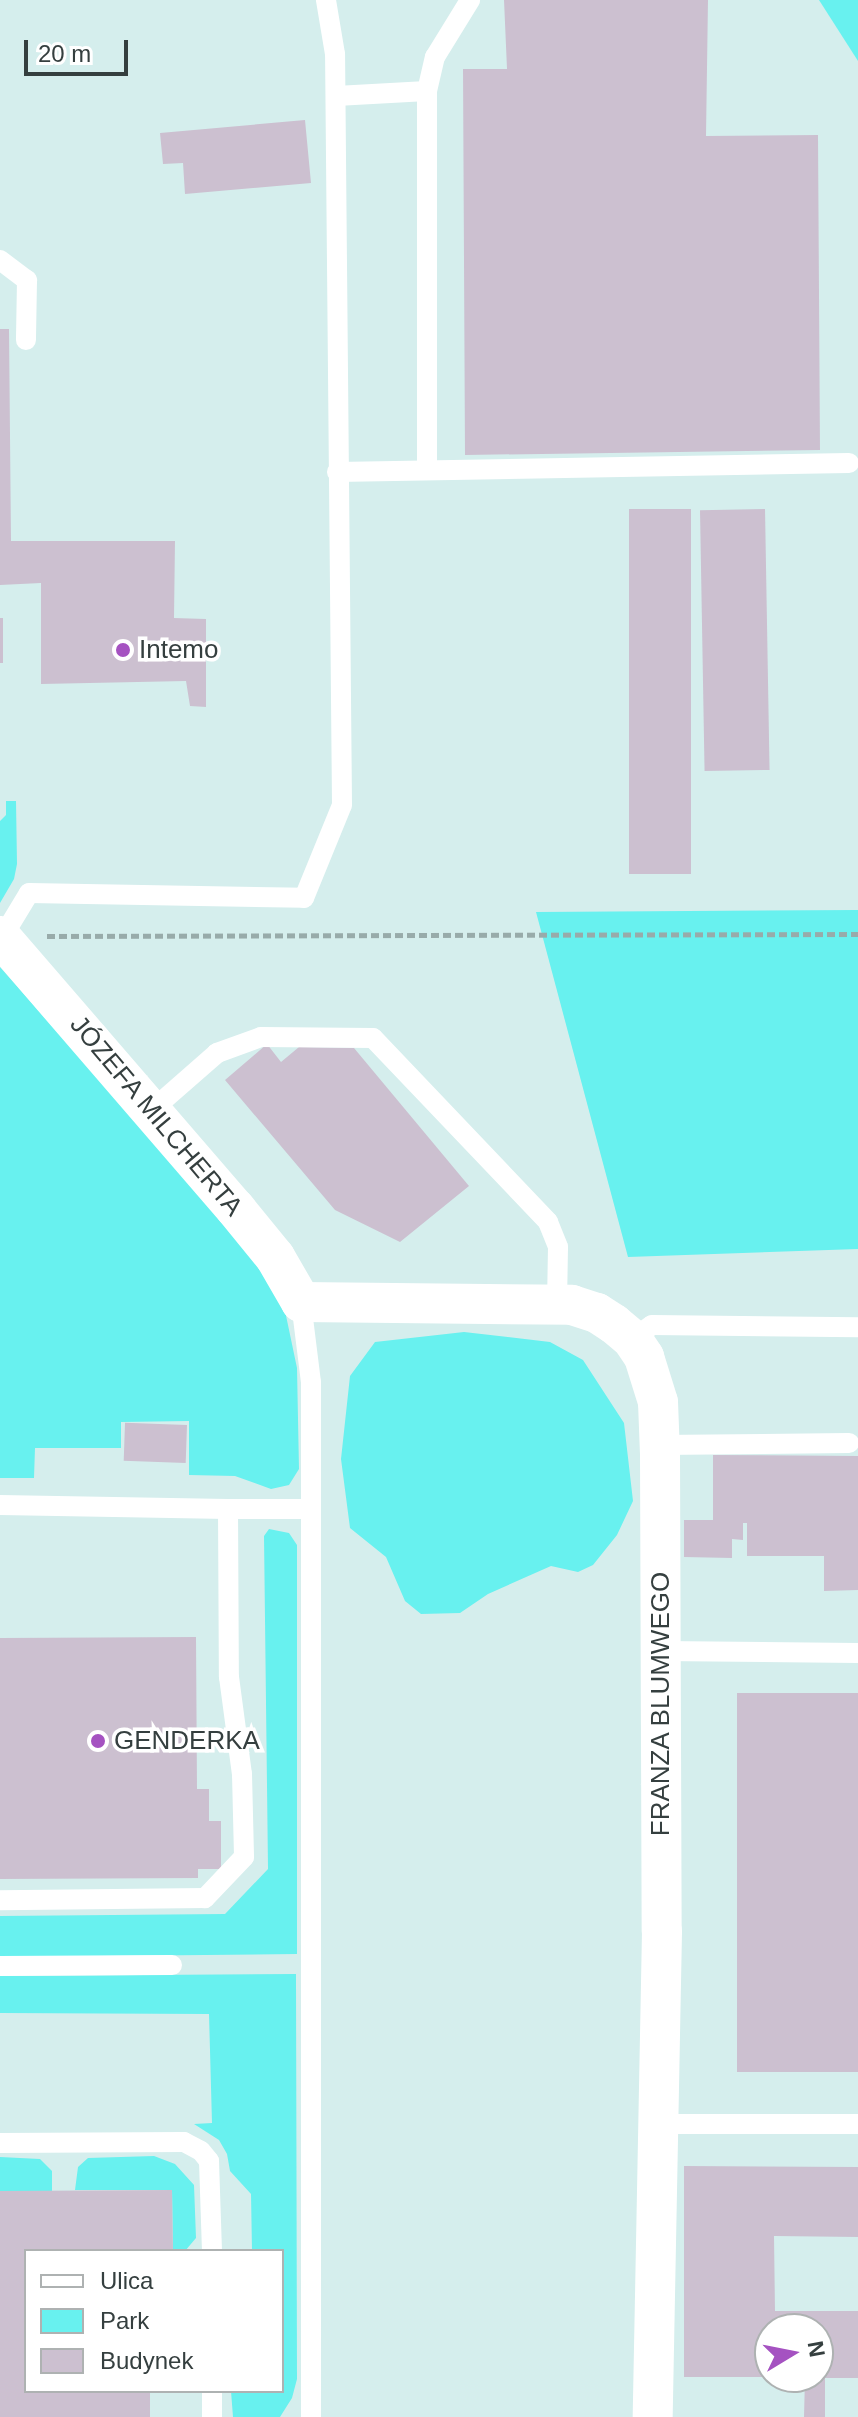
<!DOCTYPE html>
<meta charset="utf-8">
<style>
body{margin:0}
#map{position:relative;width:858px;height:2417px;overflow:hidden;background:#d5eeed;font-family:Arial,sans-serif}
div>[style]{position:absolute}
[style*='--x']{left:calc(var(--x)*1px);top:calc(var(--y)*1px);width:calc(var(--w)*1px);rotate:calc(var(--a)*1deg)}
.green>*{inset:0;background:#68f1ef}
.building>*{inset:0;background:#ccc0d0;transform-origin:0 0}
.path>*{height:5px;margin-top:-2.5px;transform-origin:0;background:repeating-linear-gradient(90deg,#98abaa 0 8px,transparent 0 12px)}
.lane>*{height:20px;margin:-10px;padding:0 10px;transform-origin:10px;border-radius:10px;background:#fff}
.street>*{height:40px;margin:-20px;padding:0 20px;transform-origin:20px;border-radius:20px;background:#fff}
.dots>*{width:22px;height:22px;translate:-50% -50%;box-sizing:border-box;border:4px solid #fff;border-radius:50%}
span{translate:-50% -50%;white-space:nowrap;text-align:center;line-height:1.15;-webkit-text-stroke:7px #fff;paint-order:stroke}
.poi-label{font-size:26px;color:#353f3f}
.left{translate:0 -50%;text-align:left}
.street-label{font-size:26px;color:#353f3f}
.legend{position:absolute;left:24px;top:2249px;width:260px;height:144px;box-sizing:border-box;background:#fff;border:2px solid #aeb2b2;margin:0;padding:10px 14px;list-style:none;font-size:24px;color:#353f3f}
.legend li{display:flex;align-items:center;gap:16px;height:40px}
.legend b{width:40px;border:2px solid #aeb2b2}
.north{position:absolute;left:754px;top:2313px;width:80px;height:80px;box-sizing:border-box;background:#fff;border:2px solid #aeb2b2;border-radius:50%;rotate:80deg;font-size:22px;font-weight:700;line-height:32px;text-align:center;color:#353f3f}
.north::after{content:'';display:block;margin:auto;width:28px;height:36px;background:#a552c1;clip-path:polygon(50% 0,100% 100%,50% 72%,0 100%)}
.scale{position:absolute;left:24px;top:40px;width:104px;height:36px;box-sizing:border-box;border:4px solid #353f3f;border-top:0;padding-left:10px;font-size:24px;line-height:28px;white-space:nowrap;color:#353f3f;-webkit-text-stroke:6px #fff;paint-order:stroke}
</style>
<div id="map">
<div class="green">
<div style="clip-path:polygon(819px 0,858px 0,858px 61px)"></div>
<div style="clip-path:polygon(6px 801px,16px 801px,17px 864px,14px 879px,0 903px,0 821px,6px 815px)"></div>
<div style="clip-path:polygon(858px 910px,858px 1249px,628px 1257px,536px 912px)"></div>
<div style="clip-path:polygon(0 967px,258px 1259px,284px 1306px,297px 1368px,299px 1469px,289px 1485px,271px 1489px,235px 1476px,189px 1475px,189px 1421px,121px 1422px,121px 1448px,35px 1448px,34px 1478px,0 1478px)"></div>
<div style="clip-path:polygon(464px 1332px,550px 1342px,583px 1360px,624px 1423px,633px 1501px,617px 1535px,593px 1565px,578px 1572px,551px 1566px,488px 1594px,460px 1613px,421px 1614px,405px 1601px,386px 1557px,350px 1528px,341px 1459px,350px 1376px,375px 1342px)"></div>
<div style="clip-path:polygon(269px 1529px,289px 1533px,297px 1545px,297px 1954px,0 1957px,0 1916px,225px 1914px,268px 1869px,264px 1536px)"></div>
<div style="clip-path:polygon(296px 1974px,297px 2379px,292px 2398px,280px 2417px,233px 2417px,231px 2391px,282px 2391px,282px 2251px,252px 2251px,251px 2194px,230px 2171px,227px 2154px,219px 2140px,194px 2124px,212px 2123px,209px 2014px,0 2013px,0 1976px)"></div>
<div style="clip-path:polygon(154px 2156px,175px 2164px,194px 2185px,196px 2238px,185px 2251px,173px 2251px,172px 2190px,75px 2190px,78px 2167px,88px 2158px)"></div>
<div style="clip-path:polygon(0 2157px,40px 2159px,52px 2171px,52px 2191px,0 2191px)"></div>
</div>
<div class="building">
<div style="clip-path:polygon(504px 0,708px 0,706px 136px,818px 135px,820px 450px,465px 455px,463px 69px,507px 69px)"></div>
<div style="clip-path:polygon(305px 120px,311px 183px,185px 194px,183px 163px,163px 164px,160px 133px)"></div>
<div style="clip-path:polygon(0 329px,9px 329px,11px 541px,175px 541px,174px 618px,206px 619px,206px 707px,190px 706px,186px 681px,41px 684px,41px 583px,0 585px)"></div>
<div style="left:629px;top:509px;width:62px;height:365px"></div>
<div style="left:765px;top:509px;width:261px;height:65px;rotate:89deg"></div>
<div style="left:0;top:618px;width:3px;height:45px"></div>
<div style="clip-path:polygon(267px 1044px,281px 1062px,299px 1047px,354px 1048px,469px 1186px,400px 1242px,335px 1210px,225px 1080px)"></div>
<div style="left:187px;top:1425px;width:38px;height:62px;rotate:92deg"></div>
<div style="clip-path:polygon(713px 1455px,858px 1456px,858px 1590px,824px 1591px,824px 1556px,747px 1556px,747px 1523px,743px 1523px,743px 1540px,732px 1539px,732px 1558px,684px 1557px,684px 1520px,713px 1520px)"></div>
<div style="clip-path:polygon(196px 1637px,197px 1789px,209px 1789px,209px 1821px,221px 1821px,221px 1869px,198px 1869px,198px 1878px,0 1879px,0 1638px)"></div>
<div style="left:858px;top:1693px;width:379px;height:121px;rotate:90deg"></div>
<div style="clip-path:polygon(684px 2166px,858px 2167px,858px 2237px,774px 2236px,775px 2311px,858px 2311px,858px 2378px,825px 2378px,825px 2417px,804px 2417px,805px 2377px,818px 2377px,818px 2329px,770px 2329px,770px 2377px,684px 2377px)"></div>
<div style="clip-path:polygon(172px 2190px,173px 2251px,26px 2251px,26px 2391px,150px 2391px,150px 2417px,0 2417px,0 2191px)"></div>
</div>
<div class="path">
<div style="--x:47;--y:936;--w:811;--a:-0.14"></div>
</div>
<div class="lane">
<div style="--x:427;--y:91;--w:379;--a:90"></div>
<div style="--x:336;--y:96;--w:91;--a:-3.1"></div>
<div style="--x:427;--y:91;--w:35;--a:-77"></div>
<div style="--x:435;--y:57;--w:67;--a:-58.4"></div>
<div style="--x:0;--y:260;--w:34;--a:37"></div>
<div style="--x:27;--y:280;--w:60;--a:91"></div>
<div style="--x:337;--y:472;--w:512;--a:-1.01"></div>
<div style="--x:3;--y:936;--w:50;--a:-58.8"></div>
<div style="--x:29;--y:893;--w:275;--a:1"></div>
<div style="--x:304;--y:898;--w:100;--a:-67.8"></div>
<div style="--x:342;--y:805;--w:751;--a:-90.53"></div>
<div style="--x:335;--y:54;--w:55;--a:-99.5"></div>
<div style="--x:152;--y:1110;--w:86;--a:-41.2"></div>
<div style="--x:217;--y:1053;--w:47;--a:-20"></div>
<div style="--x:261;--y:1037;--w:112;--a:0.5"></div>
<div style="--x:373;--y:1038;--w:254;--a:46.4"></div>
<div style="--x:548;--y:1222;--w:27;--a:68"></div>
<div style="--x:558;--y:1247;--w:57;--a:91"></div>
<div style="--x:301;--y:1302;--w:81;--a:82.9"></div>
<div style="--x:311;--y:1382;--w:1035;--a:90"></div>
<div style="--x:632;--y:1339;--w:24;--a:-35"></div>
<div style="--x:652;--y:1325;--w:206;--a:0.6"></div>
<div style="--x:659;--y:1445;--w:190;--a:-0.6"></div>
<div style="--x:0;--y:1505;--w:228;--a:1"></div>
<div style="--x:228;--y:1509;--w:168;--a:89.7"></div>
<div style="--x:229;--y:1677;--w:98;--a:82.4"></div>
<div style="--x:242;--y:1774;--w:83;--a:88.6"></div>
<div style="--x:244;--y:1857;--w:57;--a:133.6"></div>
<div style="--x:205;--y:1898;--w:205;--a:179.4"></div>
<div style="--x:228;--y:1509;--w:83;--a:0"></div>
<div style="--x:661;--y:1651;--w:197;--a:0.6"></div>
<div style="--x:0;--y:1966;--w:172;--a:-0.3"></div>
<div style="--x:658;--y:2124;--w:200;--a:0"></div>
<div style="--x:0;--y:2143;--w:184;--a:-0.3"></div>
<div style="--x:184;--y:2142;--w:19;--a:28"></div>
<div style="--x:201;--y:2151;--w:13;--a:51"></div>
<div style="--x:209;--y:2161;--w:90;--a:88.1"></div>
<div style="--x:212;--y:2391;--w:26;--a:90"></div>
</div>
<div class="street">
<div style="--x:0;--y:936;--w:359;--a:49.2"></div>
<div style="--x:235;--y:1208;--w:63;--a:50.8"></div>
<div style="--x:275;--y:1257;--w:52;--a:60"></div>
<div style="--x:301;--y:1302;--w:271;--a:0.6"></div>
<div style="--x:572;--y:1305;--w:26;--a:18"></div>
<div style="--x:597;--y:1313;--w:20;--a:33"></div>
<div style="--x:614;--y:1324;--w:23;--a:40"></div>
<div style="--x:632;--y:1339;--w:22;--a:56"></div>
<div style="--x:644;--y:1357;--w:47;--a:72.7"></div>
<div style="--x:658;--y:1402;--w:52;--a:87.8"></div>
<div style="--x:660;--y:1454;--w:477;--a:89.8"></div>
<div style="--x:662;--y:1931;--w:486;--a:91.1"></div>
</div>
<div class="dots">
<div style="left:123px;top:650px;background:#a552c1"></div>
<div style="left:98px;top:1741px;background:#a552c1"></div>
</div>
<div class="poi-label">
<span class="left" style="left:139px;top:650px">Intemo</span>
<span class="left" style="left:114px;top:1741px">GENDERKA</span>
</div>
<div class="street-label">
<span style="left:156px;top:1116px;rotate:50deg">JÓZEFA MILCHERTA</span>
<span style="left:661px;top:1704px;rotate:-90deg">FRANZA BLUMWEGO</span>
</div>
<ul class="legend">
<li><b style="height:10px;background:#fff"></b>Ulica</li>
<li><b style="height:22px;background:#68f1ef"></b>Park</li>
<li><b style="height:22px;background:#ccc0d0"></b>Budynek</li>
</ul>
<div class="north">N</div>
<div class="scale">20 m</div>
</div>
